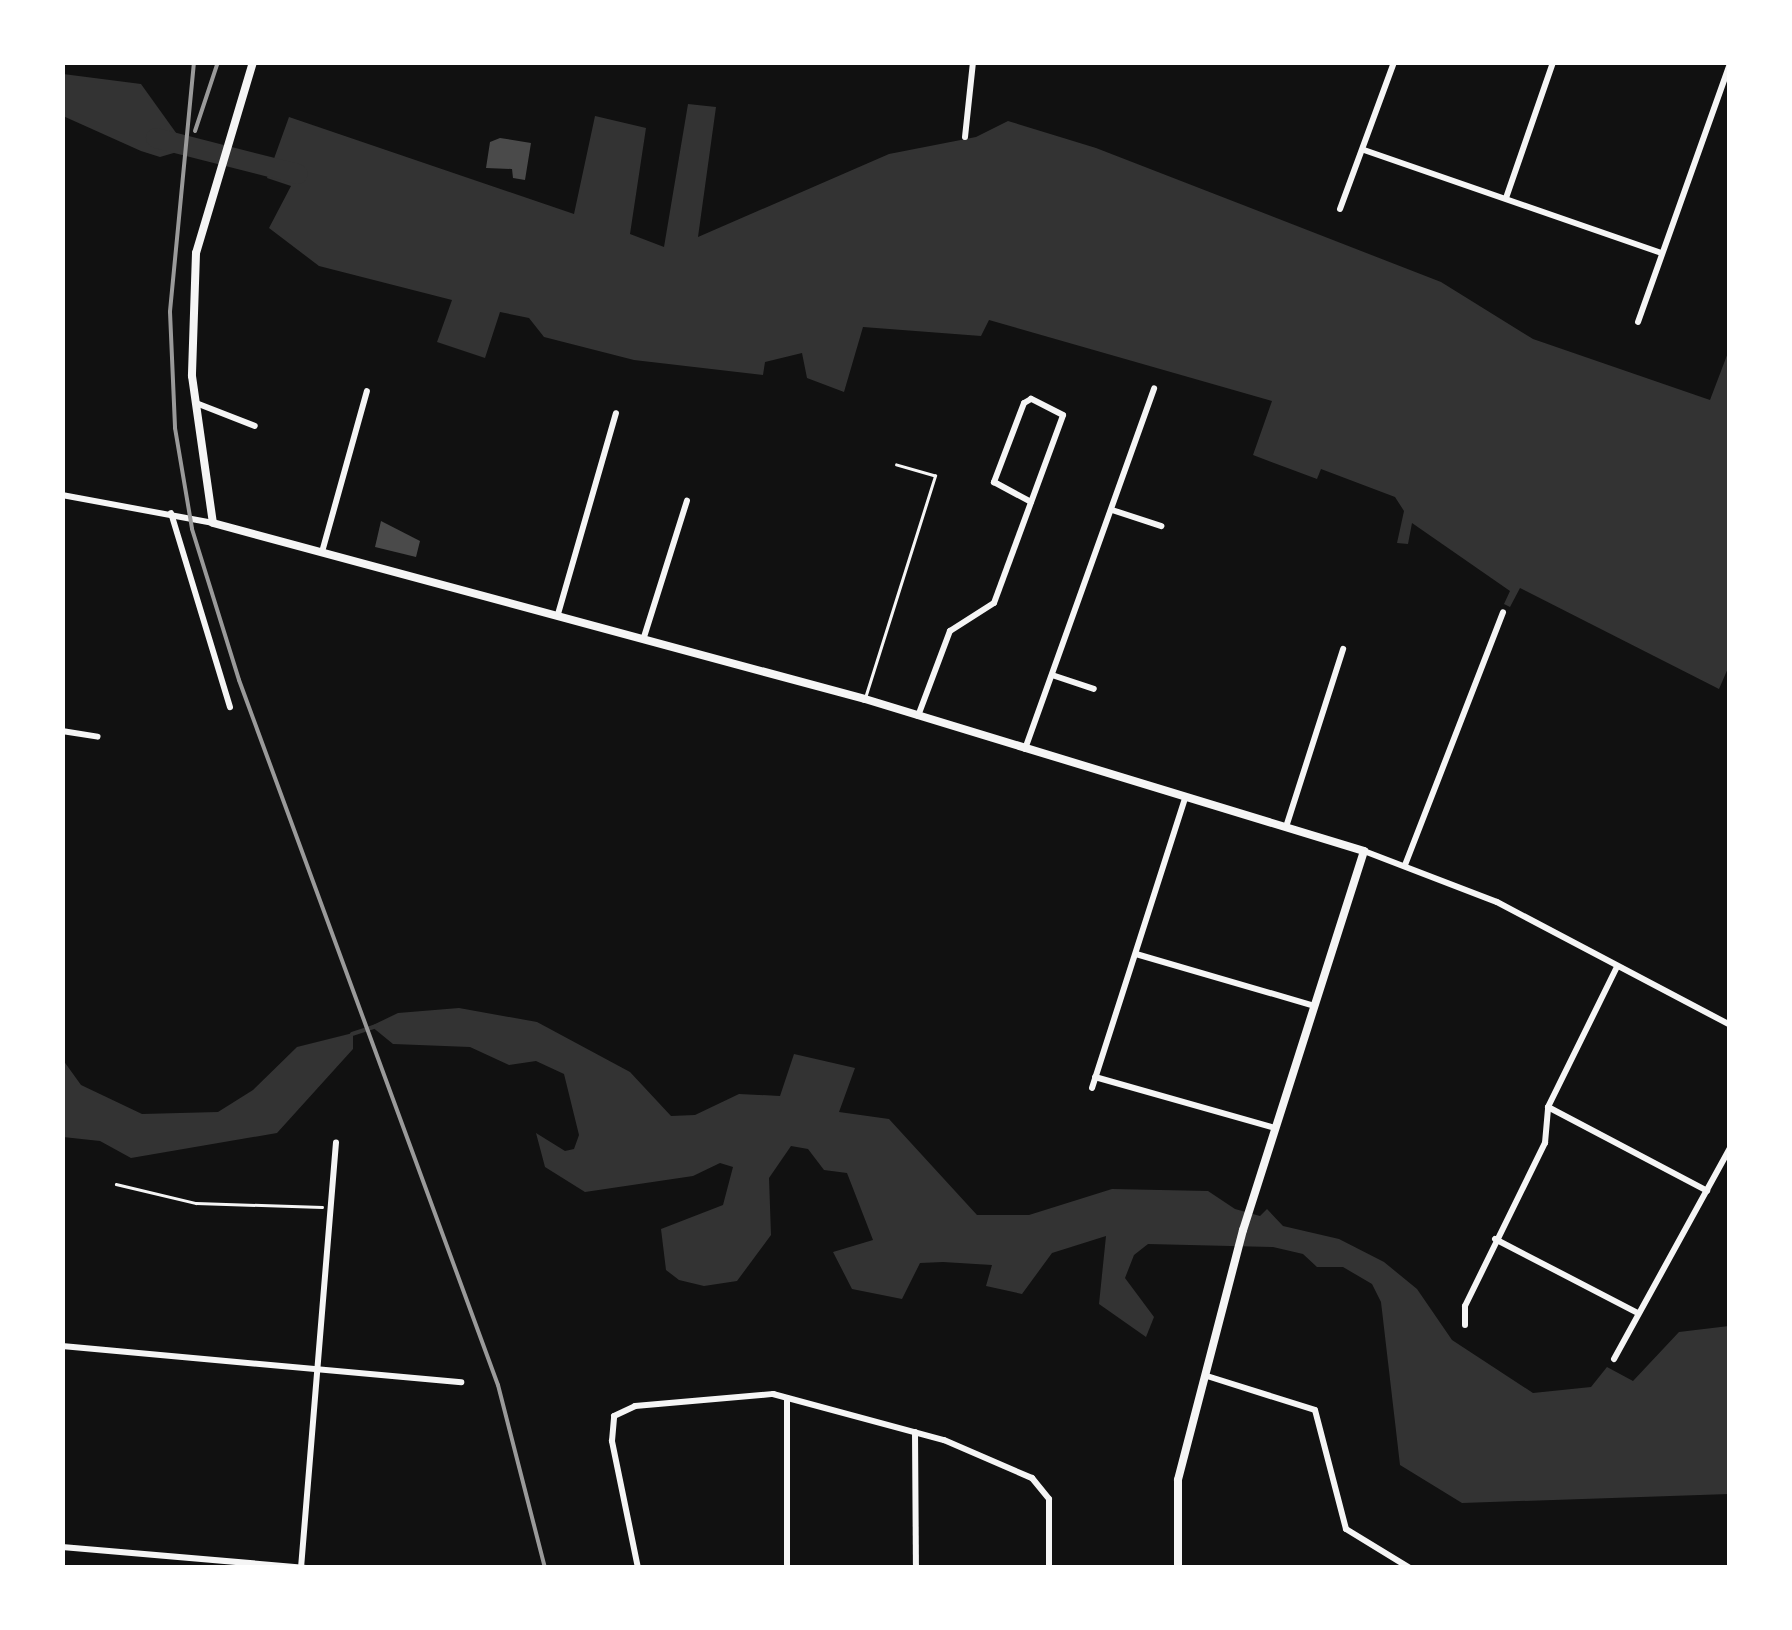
<!DOCTYPE html>
<style>
body{margin:0}
#map{position:relative;width:1792px;height:1630px;overflow:hidden;background:#111;font-family:"Fira Sans Condensed",sans-serif}
div>[style]{position:absolute}
[style*='--x']{left:calc(var(--x)*1px);top:calc(var(--y)*1px);width:calc(var(--w)*1px);rotate:calc(var(--a)*1deg)}
.water>*{inset:0;background:#333}
.stream>*{height:4px;margin:-2px;padding:0 2px;transform-origin:2px;border-radius:2px;background:#333}
.river>*{height:20px;margin:-10px;padding:0 10px;transform-origin:10px;border-radius:10px;background:#333}
.building>*{inset:0;background:#4a4a4a}
.path>*{height:2.5px;margin:-1.25px;padding:0 1.25px;transform-origin:1.25px;border-radius:1.25px;background:#f5f5f5}
.service>*{height:2.5px;margin:-1.25px;padding:0 1.25px;transform-origin:1.25px;border-radius:1.25px;background:#f5f5f5}
.minor>*{height:6px;margin:-3px;padding:0 3px;transform-origin:3px;border-radius:3px;background:#f5f5f5}
.secondary>*{height:8px;margin:-4px;padding:0 4px;transform-origin:4px;border-radius:4px;background:#f5f5f5}
.rail>*{height:4px;margin:-2px;padding:0 2px;transform-origin:2px;border-radius:2px;background:#9a9a9a}
span{translate:-50% -50%;white-space:nowrap;text-align:center;line-height:1.15;-webkit-text-stroke:8px #fff;paint-order:stroke}
.frame{position:absolute;inset:0;border:65px solid #fff;pointer-events:none}
</style>
<div id="map">
<div class="water">
<div style="clip-path:polygon(63px 74px,141px 84px,179px 137px,177px 152px,160px 157px,141px 151px,63px 116px)"></div>
<div style="clip-path:polygon(688px 104px,716px 107px,698px 237px,889px 154px,976px 137px,1008px 121px,1096px 148px,1441px 282px,1533px 339px,1710px 400px,1729px 350px,1729px 666px,1719px 689px,1520px 588px,1510px 607px,1504px 604px,1510px 591px,1412px 523px,1408px 544px,1397px 543px,1404px 511px,1395px 497px,1321px 469px,1317px 479px,1253px 455px,1272px 401px,989px 320px,981px 336px,863px 327px,844px 392px,807px 378px,802px 353px,765px 362px,763px 375px,634px 360px,544px 337px,529px 318px,500px 312px,485px 358px,437px 342px,452px 300px,319px 266px,269px 228px,291px 186px,267px 178px,289px 117px,574px 214px,595px 116px,646px 128px,630px 234px,664px 247px)"></div>
<div style="clip-path:polygon(459px 1008px,537px 1022px,630px 1072px,671px 1116px,695px 1115px,739px 1094px,780px 1096px,794px 1054px,855px 1068px,839px 1112px,889px 1119px,977px 1215px,1029px 1215px,1112px 1189px,1208px 1191px,1235px 1209px,1260px 1216px,1267px 1209px,1283px 1226px,1339px 1239px,1384px 1262px,1417px 1289px,1452px 1340px,1533px 1393px,1591px 1387px,1607px 1367px,1633px 1381px,1679px 1332px,1729px 1326px,1729px 1494px,1462px 1503px,1400px 1465px,1381px 1302px,1372px 1284px,1343px 1267px,1317px 1267px,1303px 1254px,1273px 1247px,1148px 1244px,1134px 1255px,1125px 1278px,1154px 1317px,1146px 1337px,1099px 1304px,1106px 1236px,1052px 1253px,1022px 1294px,986px 1286px,992px 1265px,943px 1262px,920px 1263px,902px 1299px,852px 1289px,833px 1252px,873px 1240px,847px 1173px,824px 1170px,808px 1149px,791px 1146px,769px 1178px,771px 1235px,737px 1281px,704px 1286px,679px 1280px,666px 1270px,661px 1229px,723px 1205px,733px 1167px,720px 1163px,693px 1176px,585px 1192px,545px 1167px,536px 1133px,565px 1151px,574px 1149px,579px 1135px,564px 1074px,536px 1061px,509px 1065px,470px 1047px,393px 1044px,371px 1026px,398px 1013px)"></div>
<div style="clip-path:polygon(353px 1033px,353px 1049px,277px 1133px,131px 1158px,100px 1141px,63px 1137px,63px 1060px,81px 1085px,142px 1114px,218px 1112px,253px 1090px,297px 1047px)"></div>
</div>
<div class="stream">
<div style="--x:352;--y:1034;--w:25;--a:-18"></div>
</div>
<div class="river">
<div style="--x:156;--y:138;--w:146;--a:14.3"></div>
</div>
<div class="building">
<div style="clip-path:polygon(500px 138px,531px 143px,525px 180px,513px 178px,512px 169px,486px 168px,490px 142px)"></div>
<div style="clip-path:polygon(381px 521px,420px 541px,416px 557px,375px 547px)"></div>
</div>
<div class="path">
<div style="--x:116;--y:1184;--w:82;--a:13.4"></div>
<div style="--x:196;--y:1203;--w:126;--a:1.8"></div>
</div>
<div class="service">
<div style="--x:865;--y:698;--w:233;--a:-72.5"></div>
<div style="--x:935;--y:476;--w:40;--a:-164"></div>
</div>
<div class="minor">
<div style="--x:965;--y:137;--w:75;--a:-83.9"></div>
<div style="--x:1364;--y:150;--w:314;--a:19.1"></div>
<div style="--x:1506;--y:198;--w:144;--a:-70.9"></div>
<div style="--x:1340;--y:209;--w:157;--a:-69.8"></div>
<div style="--x:1638;--y:322;--w:274;--a:-70.4"></div>
<div style="--x:196;--y:403;--w:63;--a:21.3"></div>
<div style="--x:62;--y:495;--w:154;--a:10.5"></div>
<div style="--x:1112;--y:510;--w:52;--a:18.1"></div>
<div style="--x:171;--y:513;--w:203;--a:73.1"></div>
<div style="--x:322;--y:552;--w:167;--a:-74.4"></div>
<div style="--x:558;--y:614;--w:209;--a:-73.9"></div>
<div style="--x:644;--y:637;--w:143;--a:-72.5"></div>
<div style="--x:1052;--y:675;--w:44;--a:18.4"></div>
<div style="--x:918;--y:716;--w:91;--a:-69.4"></div>
<div style="--x:950;--y:631;--w:52;--a:-32.5"></div>
<div style="--x:994;--y:603;--w:200;--a:-69.8"></div>
<div style="--x:1063;--y:415;--w:36;--a:-153"></div>
<div style="--x:1031;--y:399;--w:8;--a:150"></div>
<div style="--x:1024;--y:403;--w:85;--a:110.8"></div>
<div style="--x:994;--y:482;--w:42;--a:28.4"></div>
<div style="--x:62;--y:731;--w:36;--a:9"></div>
<div style="--x:1025;--y:749;--w:383;--a:-70.3"></div>
<div style="--x:1286;--y:827;--w:187;--a:-72.2"></div>
<div style="--x:1364;--y:851;--w:142;--a:21"></div>
<div style="--x:1497;--y:902;--w:263;--a:27.8"></div>
<div style="--x:1405;--y:865;--w:271;--a:-68.8"></div>
<div style="--x:1136;--y:954;--w:182;--a:16.2"></div>
<div style="--x:1095;--y:1077;--w:184;--a:15.8"></div>
<div style="--x:1092;--y:1088;--w:305;--a:-72.2"></div>
<div style="--x:1548;--y:1107;--w:180;--a:27.8"></div>
<div style="--x:1495;--y:1239;--w:161;--a:27.4"></div>
<div style="--x:1465;--y:1325;--w:19;--a:-90"></div>
<div style="--x:1465;--y:1306;--w:182;--a:-63.9"></div>
<div style="--x:1545;--y:1143;--w:36;--a:-85"></div>
<div style="--x:1548;--y:1107;--w:156;--a:-63.8"></div>
<div style="--x:62;--y:1346;--w:401;--a:5.2"></div>
<div style="--x:1614;--y:1359;--w:241;--a:-61.2"></div>
<div style="--x:1207;--y:1376;--w:113;--a:17.5"></div>
<div style="--x:1315;--y:1410;--w:123;--a:75.4"></div>
<div style="--x:1346;--y:1529;--w:75;--a:31.4"></div>
<div style="--x:787;--y:1398;--w:170;--a:90"></div>
<div style="--x:915;--y:1432;--w:136;--a:89.6"></div>
<div style="--x:62;--y:1547;--w:245;--a:4.9"></div>
<div style="--x:301;--y:1568;--w:427;--a:-85.3"></div>
<div style="--x:638;--y:1568;--w:130;--a:-101.6"></div>
<div style="--x:612;--y:1441;--w:25;--a:-85"></div>
<div style="--x:614;--y:1416;--w:23;--a:-25"></div>
<div style="--x:635;--y:1406;--w:139;--a:-5"></div>
<div style="--x:773;--y:1394;--w:177;--a:15.1"></div>
<div style="--x:944;--y:1440;--w:96;--a:23.4"></div>
<div style="--x:1032;--y:1478;--w:27;--a:51"></div>
<div style="--x:1049;--y:1499;--w:69;--a:90"></div>
</div>
<div class="secondary">
<div style="--x:253;--y:62;--w:199;--a:106.6"></div>
<div style="--x:196;--y:253;--w:123;--a:91.9"></div>
<div style="--x:192;--y:376;--w:148;--a:81.9"></div>
<div style="--x:213;--y:523;--w:675;--a:15.11"></div>
<div style="--x:865;--y:699;--w:522;--a:16.94"></div>
<div style="--x:1364;--y:851;--w:398;--a:107.7"></div>
<div style="--x:1243;--y:1230;--w:258;--a:104.6"></div>
<div style="--x:1178;--y:1480;--w:88;--a:90"></div>
</div>
<div class="rail">
<div style="--x:194;--y:62;--w:251;--a:95.5"></div>
<div style="--x:170;--y:312;--w:116;--a:87.5"></div>
<div style="--x:175;--y:428;--w:102;--a:80.4"></div>
<div style="--x:192;--y:529;--w:158;--a:72.7"></div>
<div style="--x:239;--y:680;--w:751;--a:69.83"></div>
<div style="--x:498;--y:1385;--w:189;--a:75.6"></div>
<div style="--x:195;--y:131;--w:73;--a:-71.6"></div>
</div>
<div class="frame"></div>
</div>
